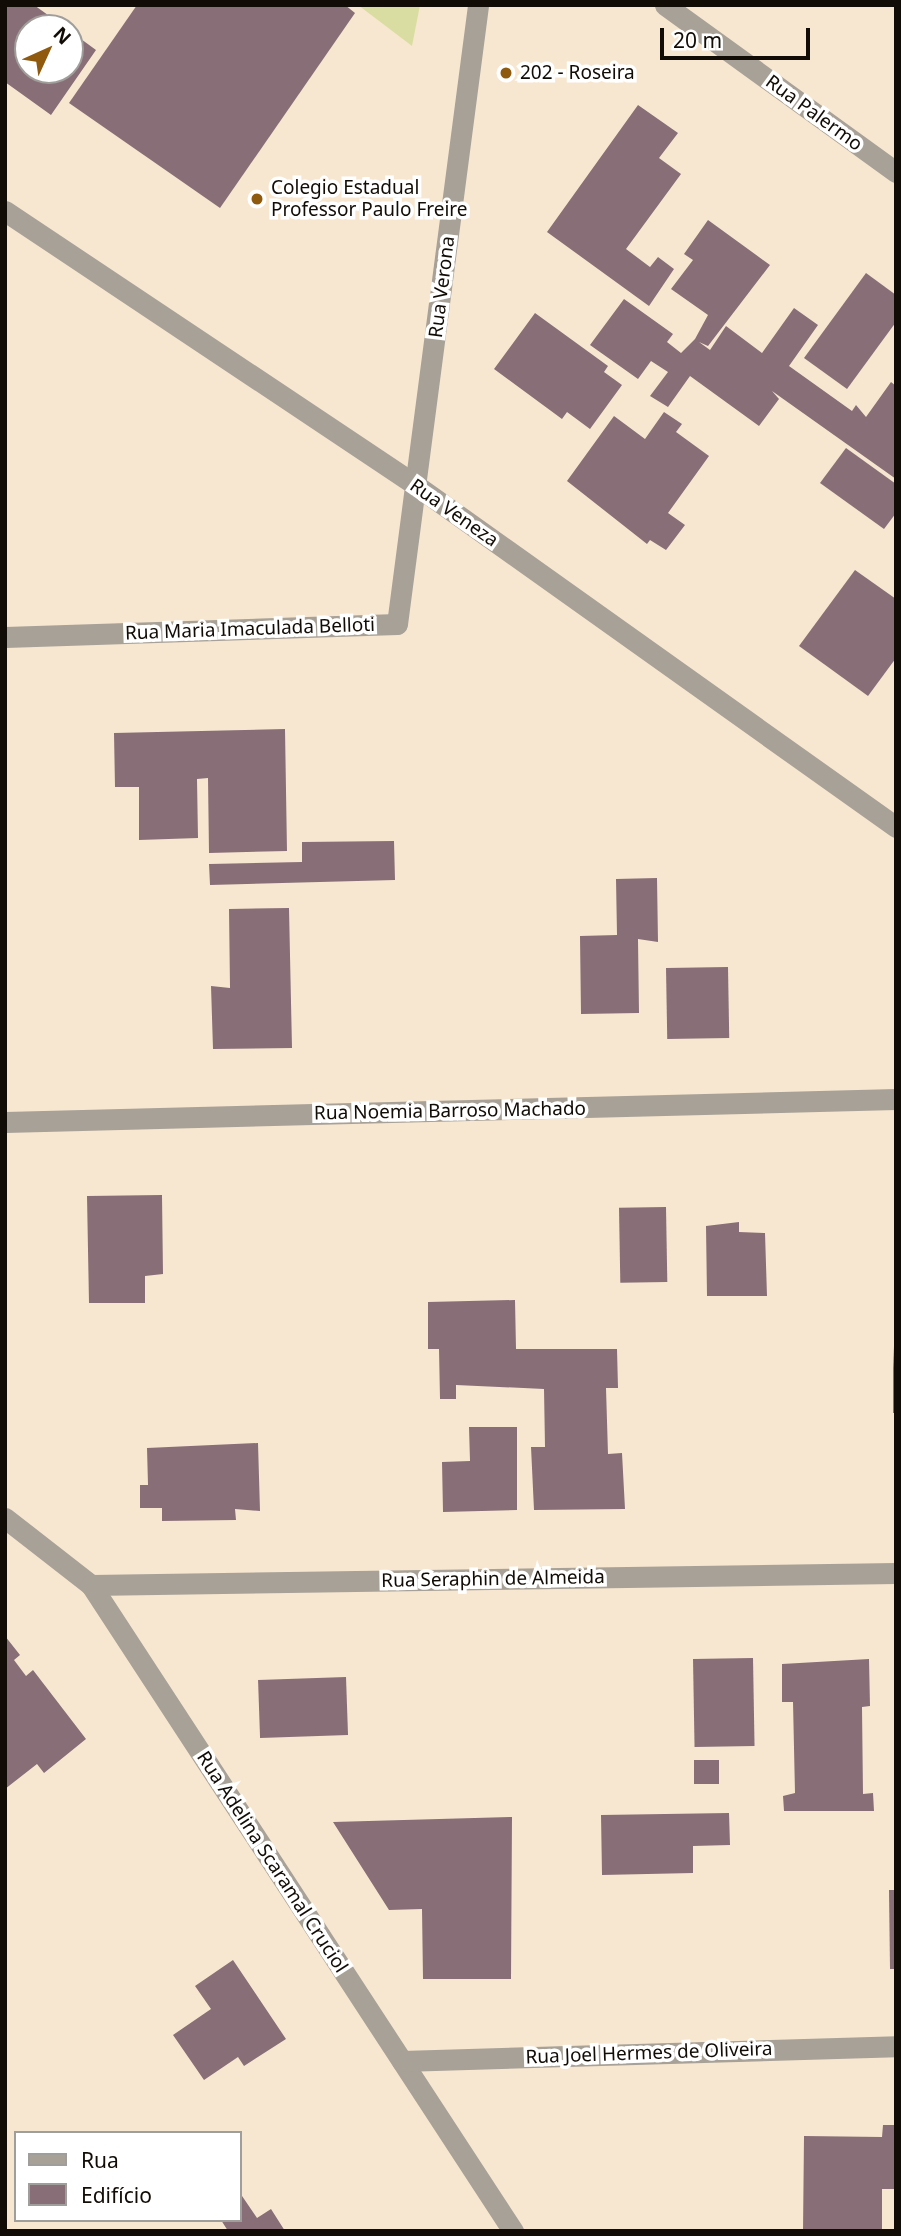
<!DOCTYPE html>
<meta charset="utf-8">
<style>
body{margin:0}
#map{position:relative;width:901px;height:2236px;overflow:hidden;background:#f7e7d0;font-family:"Noto Sans",sans-serif}
div>[style]{position:absolute}
[style*='--x']{left:calc(var(--x)*1px);top:calc(var(--y)*1px);width:calc(var(--w)*1px);rotate:calc(var(--a)*1deg)}
.green>*{inset:0;background:#dadda1}
.building>*{inset:0;background:#886e77;transform-origin:0 0}
.minor>*{height:21px;margin:-10.5px;padding:0 10.5px;transform-origin:10.5px;border-radius:10.5px;background:#a8a197}
.tertiary>*{height:21px;margin:-10.5px;padding:0 10.5px;transform-origin:10.5px;border-radius:10.5px;background:#a8a197}
.dots>*{width:19px;height:19px;translate:-50% -50%;box-sizing:border-box;border:4px solid #fff;border-radius:50%}
span{translate:-50% -50%;white-space:nowrap;text-align:center;line-height:1.15;-webkit-text-stroke:7px #fff;paint-order:stroke}
.poi-label{font-size:19px;color:#110c05}
.left{translate:0 -50%;text-align:left}
.street-label{font-size:19px;color:#110c05}
.frame{position:absolute;inset:0;border:7px solid #110c05;pointer-events:none}
.legend{position:absolute;left:14px;top:2131px;width:228px;height:91px;box-sizing:border-box;background:#fff;border:2px solid #a09e9b;margin:0;padding:9px 12px;list-style:none;font-size:21px;color:#110c05}
.legend li{display:flex;align-items:center;gap:14px;height:35px}
.legend b{width:35px;border:2px solid #a09e9b}
.north{position:absolute;left:14px;top:14px;width:70px;height:70px;box-sizing:border-box;background:#fff;border:2px solid #a09e9b;border-radius:50%;rotate:45deg;font-size:19px;font-weight:700;line-height:28px;text-align:center;color:#110c05}
.north::after{content:'';display:block;margin:auto;width:24px;height:32px;background:#8f5a0d;clip-path:polygon(50% 0,100% 100%,50% 72%,0 100%)}
.scale{position:absolute;left:660px;top:28px;width:150px;height:32px;box-sizing:border-box;border:4px solid #110c05;border-top:0;padding-left:9px;font-size:21px;line-height:24px;white-space:nowrap;color:#110c05;-webkit-text-stroke:5px #fff;paint-order:stroke}
</style>
<div id="map">
<div class="green">
<div style="clip-path:polygon(358px 5px,420px 5px,412px 46px)"></div>
</div>
<div class="building">
<div style="clip-path:polygon(5px 5px,34px 5px,66px 28px,28px 28px,28px 70px,70px 70px,70px 31px,96px 50px,51px 115px,5px 82px)"></div>
<div style="clip-path:polygon(137px 5px,345px 5px,355px 13px,220px 208px,69px 103px)"></div>
<div style="clip-path:polygon(638px 105px,678px 133px,659px 158px,681px 174px,626px 249px,650px 267px,658px 257px,674px 269px,649px 306px,547px 232px)"></div>
<div style="clip-path:polygon(708px 220px,770px 265px,708px 346px,699px 342px,710px 350px,726px 326px,762px 353px,794px 308px,818px 325px,789px 366px,852px 411px,856px 405px,866px 417px,891px 382px,896px 386px,896px 479px,772px 391px,779px 399px,759px 426px,690px 376px,668px 407px,650px 396px,668px 372px,651px 361px,638px 379px,590px 345px,624px 299px,673px 334px,667px 342px,681px 353px,695px 339px,708px 315px,671px 289px,693px 260px,684px 254px)"></div>
<div style="clip-path:polygon(866px 273px,896px 295px,896px 322px,847px 389px,804px 358px)"></div>
<div style="clip-path:polygon(535px 313px,608px 366px,604px 372px,622px 385px,590px 429px,567px 412px,562px 419px,494px 369px)"></div>
<div style="clip-path:polygon(664px 412px,682px 424px,676px 432px,709px 456px,668px 513px,685px 525px,666px 550px,650px 540px,647px 544px,567px 481px,614px 416px,645px 439px)"></div>
<div style="clip-path:polygon(846px 448px,896px 484px,896px 513px,884px 529px,820px 483px)"></div>
<div style="clip-path:polygon(855px 570px,896px 599px,896px 658px,868px 696px,799px 646px)"></div>
<div style="clip-path:polygon(285px 729px,287px 851px,209px 853px,208px 778px,197px 779px,198px 838px,139px 840px,139px 787px,115px 787px,114px 733px)"></div>
<div style="clip-path:polygon(394px 841px,395px 880px,210px 885px,209px 864px,302px 862px,302px 842px)"></div>
<div style="clip-path:polygon(657px 878px,658px 942px,638px 939px,639px 1013px,581px 1014px,580px 936px,617px 935px,616px 879px)"></div>
<div style="clip-path:polygon(289px 908px,292px 1048px,213px 1049px,211px 986px,230px 988px,229px 909px)"></div>
<div style="left:728px;top:967px;width:71px;height:62px;rotate:89deg"></div>
<div style="clip-path:polygon(162px 1195px,163px 1274px,145px 1276px,145px 1303px,89px 1303px,87px 1196px)"></div>
<div style="left:666px;top:1207px;width:75px;height:47px;rotate:89deg"></div>
<div style="clip-path:polygon(739px 1222px,739px 1232px,765px 1233px,767px 1296px,707px 1296px,706px 1226px)"></div>
<div style="clip-path:polygon(515px 1300px,516px 1349px,617px 1349px,618px 1388px,606px 1388px,608px 1454px,622px 1453px,625px 1509px,534px 1510px,531px 1447px,545px 1447px,544px 1389px,456px 1385px,456px 1399px,440px 1399px,439px 1349px,428px 1349px,428px 1302px)"></div>
<div style="clip-path:polygon(893px 1346px,896px 1413px,893px 1413px)"></div>
<div style="clip-path:polygon(469px 1427px,517px 1427px,517px 1510px,443px 1512px,442px 1462px,470px 1461px)"></div>
<div style="clip-path:polygon(258px 1443px,260px 1511px,235px 1509px,236px 1520px,162px 1521px,162px 1508px,140px 1508px,140px 1485px,148px 1485px,147px 1448px)"></div>
<div style="clip-path:polygon(5px 1636px,20px 1655px,14px 1660px,26px 1676px,33px 1670px,86px 1739px,44px 1773px,37px 1764px,5px 1789px)"></div>
<div style="left:753px;top:1658px;width:88px;height:60px;rotate:89deg"></div>
<div style="clip-path:polygon(869px 1659px,870px 1706px,862px 1707px,863px 1794px,873px 1793px,874px 1811px,784px 1811px,783px 1796px,795px 1793px,793px 1702px,782px 1702px,782px 1664px)"></div>
<div style="left:346px;top:1677px;width:58px;height:88px;rotate:88deg"></div>
<div style="left:694px;top:1760px;width:25px;height:24px"></div>
<div style="clip-path:polygon(729px 1813px,730px 1845px,693px 1846px,693px 1873px,602px 1875px,601px 1815px)"></div>
<div style="clip-path:polygon(512px 1817px,511px 1979px,423px 1979px,422px 1909px,389px 1910px,333px 1822px)"></div>
<div style="clip-path:polygon(889px 1890px,896px 1890px,896px 1969px,890px 1969px)"></div>
<div style="clip-path:polygon(233px 1960px,286px 2039px,244px 2066px,238px 2057px,204px 2080px,173px 2035px,211px 2009px,195px 1986px)"></div>
<div style="clip-path:polygon(883px 2125px,896px 2125px,896px 2189px,882px 2189px,882px 2231px,803px 2231px,804px 2136px,882px 2137px)"></div>
<div style="clip-path:polygon(240px 2193px,257px 2218px,271px 2209px,285px 2231px,228px 2231px,221px 2220px,240px 2220px)"></div>
</div>
<div class="minor">
<div style="--x:665;--y:5;--w:285;--a:35.9"></div>
<div style="--x:5;--y:637;--w:392;--a:-1.9"></div>
<div style="--x:397;--y:624;--w:624;--a:-82.54"></div>
<div style="--x:5;--y:1122;--w:891;--a:-1.48"></div>
<div style="--x:5;--y:1518;--w:109;--a:37.9"></div>
<div style="--x:91;--y:1585;--w:772;--a:56.85"></div>
<div style="--x:91;--y:1585;--w:805;--a:-0.85"></div>
<div style="--x:402;--y:2061;--w:494;--a:-1.7"></div>
</div>
<div class="tertiary">
<div style="--x:5;--y:211;--w:495;--a:33.7"></div>
<div style="--x:417;--y:486;--w:588;--a:35.45"></div>
</div>
<div class="dots">
<div style="left:506px;top:73px;background:#8f5a0d"></div>
<div style="left:257px;top:199px;background:#8f5a0d"></div>
</div>
<div class="poi-label">
<span class="left" style="left:520px;top:73px">202 - Roseira</span>
<span class="left" style="left:271px;top:199px">Colegio Estadual<br>Professor Paulo Freire</span>
</div>
<div class="street-label">
<span style="left:814px;top:113px;rotate:36deg">Rua Palermo</span>
<span style="left:442px;top:287px;rotate:-83deg">Rua Verona</span>
<span style="left:454px;top:513px;rotate:35deg">Rua Veneza</span>
<span style="left:250px;top:629px;rotate:-2deg">Rua Maria Imaculada Belloti</span>
<span style="left:450px;top:1111px;rotate:-1deg">Rua Noemia Barroso Machado</span>
<span style="left:493px;top:1579px;rotate:-1deg">Rua Seraphin de Almeida</span>
<span style="left:272px;top:1862px;rotate:57deg">Rua Adelina Scaramal Cruciol</span>
<span style="left:649px;top:2053px;rotate:-2deg">Rua Joel Hermes de Oliveira</span>
</div>
<div class="frame"></div>
<ul class="legend">
<li><b style="height:9px;background:#a8a197"></b>Rua</li>
<li><b style="height:19px;background:#886e77"></b>Edifício</li>
</ul>
<div class="north">N</div>
<div class="scale">20 m</div>
</div>
